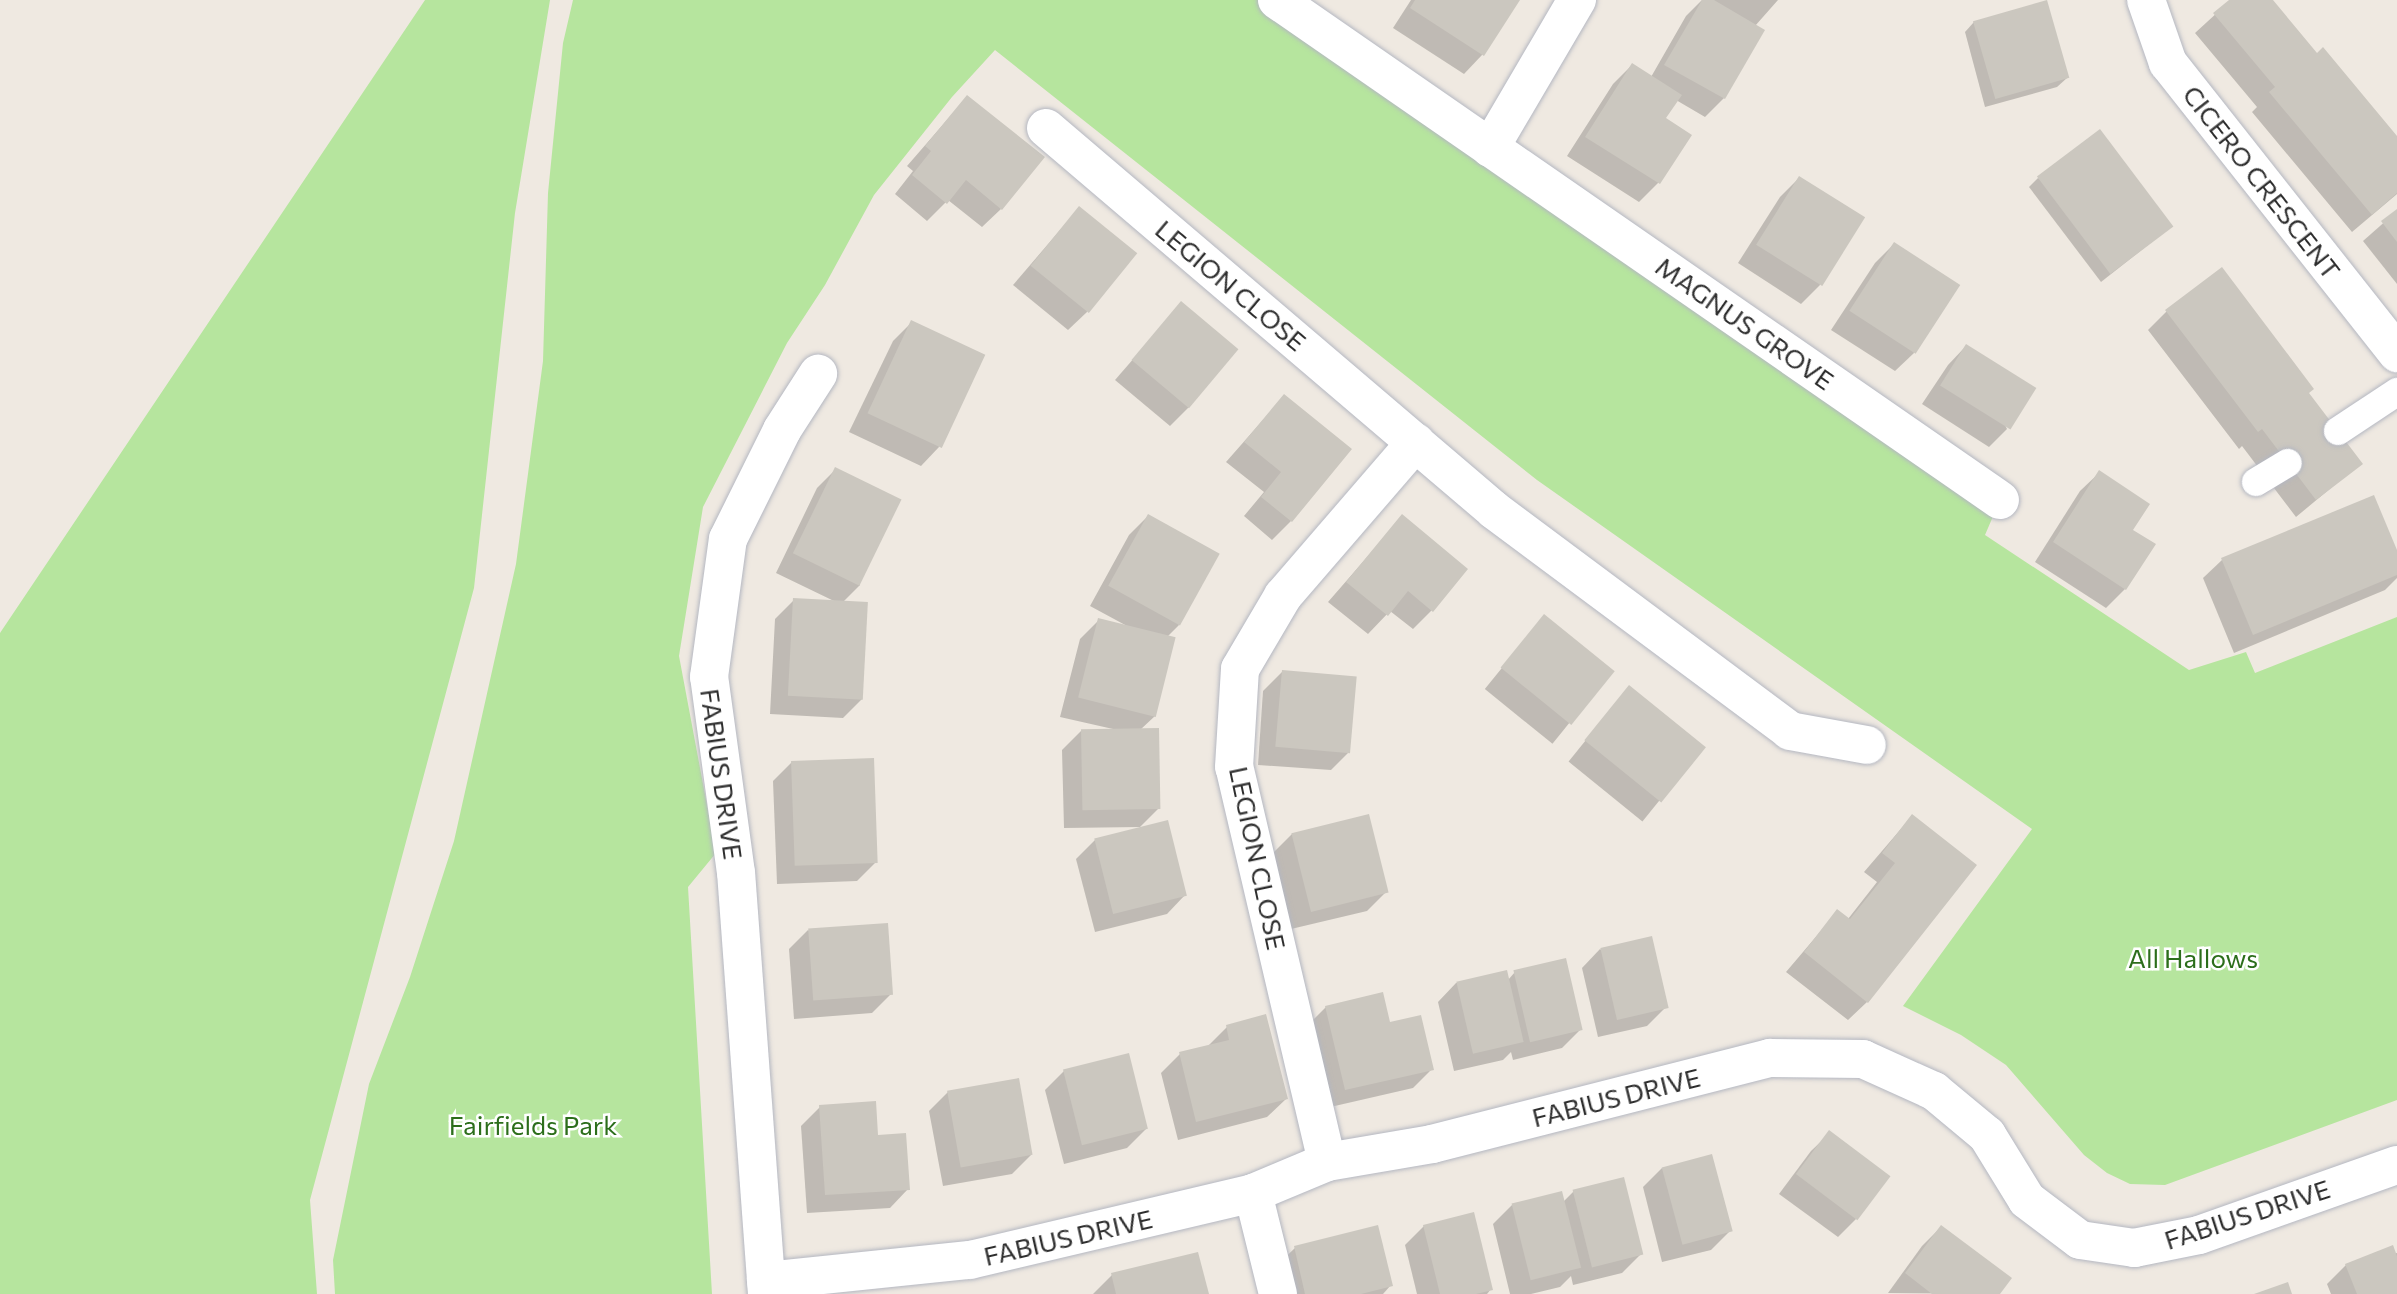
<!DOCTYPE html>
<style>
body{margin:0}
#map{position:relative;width:2397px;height:1294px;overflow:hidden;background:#efe9e1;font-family:Commissioner,sans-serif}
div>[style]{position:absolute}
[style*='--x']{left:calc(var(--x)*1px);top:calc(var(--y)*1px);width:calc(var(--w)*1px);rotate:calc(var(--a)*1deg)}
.green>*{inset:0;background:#b6e59e}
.shadow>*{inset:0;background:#0003;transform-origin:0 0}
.building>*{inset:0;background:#cbc7bf;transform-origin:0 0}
.roads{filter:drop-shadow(0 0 2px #b4b7c1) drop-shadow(0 0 2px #b4b7c1)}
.lane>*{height:28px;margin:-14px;padding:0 14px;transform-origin:14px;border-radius:14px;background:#fff}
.street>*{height:38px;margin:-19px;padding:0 19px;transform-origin:19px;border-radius:19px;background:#fff}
span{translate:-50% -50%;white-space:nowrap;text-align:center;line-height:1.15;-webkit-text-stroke:5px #fff;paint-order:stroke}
.street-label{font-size:26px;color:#2e2e2e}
.park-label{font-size:26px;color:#2c6e1b}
</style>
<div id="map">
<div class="green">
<div style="clip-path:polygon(425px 0,550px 0,515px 213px,474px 588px,310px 1200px,317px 1294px,0 1294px,0 633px)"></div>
<div style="clip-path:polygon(573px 0,1277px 0,2000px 500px,1985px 535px,2189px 670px,2246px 652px,2255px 673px,2397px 617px,2397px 1100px,2165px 1185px,2130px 1184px,2107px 1173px,2084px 1155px,2006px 1065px,1961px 1035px,1903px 1006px,2032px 829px,1537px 480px,995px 50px,952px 97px,874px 195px,825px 285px,787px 343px,703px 507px,679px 656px,716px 853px,688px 887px,712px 1294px,335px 1294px,333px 1260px,369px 1084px,410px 977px,454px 841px,516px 564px,543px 361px,548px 193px,563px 43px)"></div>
</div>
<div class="shadow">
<div style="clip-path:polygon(1411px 0,1518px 0,1482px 55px,1464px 74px,1393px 28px)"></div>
<div style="clip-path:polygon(1702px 0,1778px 0,1755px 26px,1724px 98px,1705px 117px,1676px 100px,1664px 119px,1690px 135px,1658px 183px,1639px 202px,1567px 156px,1613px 84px,1632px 65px,1651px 77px,1686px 16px)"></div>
<div style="clip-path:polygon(2231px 0,2271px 0,2316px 56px,2397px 139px,2397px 194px,2352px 232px,2252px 112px,2257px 107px,2195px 33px)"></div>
<div style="clip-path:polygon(1974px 22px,2067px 78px,2057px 87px,1985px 107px,1965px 32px)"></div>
<div style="clip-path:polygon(967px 97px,1001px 209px,982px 227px,948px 200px,927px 221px,895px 194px,913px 171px,907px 166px)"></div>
<div style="clip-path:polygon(1799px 178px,1820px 285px,1801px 304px,1738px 263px,1780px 197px)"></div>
<div style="clip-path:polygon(2038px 178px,2172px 226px,2101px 282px,2029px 187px)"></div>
<div style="clip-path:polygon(1079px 208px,1087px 312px,1068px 330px,1013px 285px)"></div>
<div style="clip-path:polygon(2397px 211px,2397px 284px,2363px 241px)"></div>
<div style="clip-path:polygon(1894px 244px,1914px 353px,1895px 371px,1831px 330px,1875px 263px)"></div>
<div style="clip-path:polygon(1181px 304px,1189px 407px,1170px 426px,1115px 380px)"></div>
<div style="clip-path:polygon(2167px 311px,2307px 393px,2361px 463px,2296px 517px,2242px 446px,2239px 449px,2148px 330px)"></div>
<div style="clip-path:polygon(912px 322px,939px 447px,921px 466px,849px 432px,893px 341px)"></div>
<div style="clip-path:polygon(1966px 346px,2007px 429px,1989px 447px,1922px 404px,1948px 365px)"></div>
<div style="clip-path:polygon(1284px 396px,1291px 521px,1272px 540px,1244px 516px,1264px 492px,1226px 462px)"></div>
<div style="clip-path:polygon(836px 469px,860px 585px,843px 602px,862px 699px,843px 718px,770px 714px,775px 619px,794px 600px,836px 602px,776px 573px,817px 488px)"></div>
<div style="clip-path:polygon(2099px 473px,2131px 530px,2125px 589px,2106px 608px,2035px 562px,2080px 491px)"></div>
<div style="clip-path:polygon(1148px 516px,1179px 625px,1167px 637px,1155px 716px,1140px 730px,1159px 808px,1140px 827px,1064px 828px,1062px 750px,1081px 731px,1113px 729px,1060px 717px,1080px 639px,1099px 620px,1127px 626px,1090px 606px,1129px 535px)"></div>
<div style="clip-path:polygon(1402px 517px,1432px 610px,1413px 629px,1390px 611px,1368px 634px,1328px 602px)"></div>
<div style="clip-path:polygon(2397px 555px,2397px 578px,2385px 590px,2234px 653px,2203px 578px,2222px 560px)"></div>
<div style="left:1544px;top:616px;width:87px;height:94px;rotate:39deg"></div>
<div style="clip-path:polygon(1282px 672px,1350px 751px,1331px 770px,1258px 765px,1263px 691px)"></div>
<div style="left:1629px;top:687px;width:95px;height:96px;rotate:39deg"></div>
<div style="clip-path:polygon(792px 762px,876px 862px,857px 881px,777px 884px,773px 781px)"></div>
<div style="clip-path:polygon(1912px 816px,1867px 1002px,1848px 1020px,1786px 972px,1837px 912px,1848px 919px,1877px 882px,1864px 872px)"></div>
<div style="clip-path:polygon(1292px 834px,1386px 892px,1367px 911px,1291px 929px,1273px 853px)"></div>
<div style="clip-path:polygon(1095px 840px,1185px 895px,1167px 914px,1095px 932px,1076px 859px)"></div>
<div style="clip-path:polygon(808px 930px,891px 994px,872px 1013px,794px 1019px,789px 949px)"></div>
<div style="clip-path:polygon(1600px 949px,1666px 1007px,1647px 1026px,1598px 1037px,1582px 968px)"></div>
<div style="clip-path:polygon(1515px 972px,1581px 1029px,1562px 1048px,1513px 1060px,1511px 1052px,1503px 1060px,1454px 1071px,1438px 1002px,1456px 983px,1508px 980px)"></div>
<div style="clip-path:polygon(1326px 1007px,1389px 1024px,1432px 1069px,1413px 1088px,1326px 1108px,1307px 1026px)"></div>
<div style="clip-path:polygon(1227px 1027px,1286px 1099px,1267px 1117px,1178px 1140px,1161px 1073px,1180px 1054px,1208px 1046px)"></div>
<div style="clip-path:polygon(1064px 1071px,1146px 1129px,1127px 1148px,1064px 1164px,1045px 1090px)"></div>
<div style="clip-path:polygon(948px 1092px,1031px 1155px,1012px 1174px,943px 1186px,929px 1111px)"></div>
<div style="clip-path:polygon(820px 1107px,908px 1189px,890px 1208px,807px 1213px,801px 1126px)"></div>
<div style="clip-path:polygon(1830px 1133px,1856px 1219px,1838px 1237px,1779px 1194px,1811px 1151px)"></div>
<div style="clip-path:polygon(1662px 1168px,1730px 1231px,1711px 1250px,1662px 1262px,1643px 1187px)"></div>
<div style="clip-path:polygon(1574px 1191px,1641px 1254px,1622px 1273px,1573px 1285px,1571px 1276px,1560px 1287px,1531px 1294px,1510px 1294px,1493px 1224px,1512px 1205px,1563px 1202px)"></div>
<div style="clip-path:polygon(1424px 1226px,1491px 1289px,1487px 1294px,1417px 1294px,1405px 1245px)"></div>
<div style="clip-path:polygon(1941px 1227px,1998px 1294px,1888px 1293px,1922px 1246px)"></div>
<div style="clip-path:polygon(1295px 1248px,1391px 1285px,1383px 1294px,1282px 1294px,1276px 1266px)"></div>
<div style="clip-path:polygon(2397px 1253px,2397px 1294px,2331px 1294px,2327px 1284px,2346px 1265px)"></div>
<div style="clip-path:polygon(1112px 1275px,1207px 1294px,1093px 1294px)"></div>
</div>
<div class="building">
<div style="clip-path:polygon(1415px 0,1520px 0,1484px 56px,1410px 8px)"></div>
<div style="clip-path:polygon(1702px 0,1714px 0,1765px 30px,1725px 99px,1664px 65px)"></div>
<div style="left:2047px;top:0;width:81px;height:77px;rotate:74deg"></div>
<div style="clip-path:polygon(2229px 0,2273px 0,2317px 53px,2323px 47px,2397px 136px,2397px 193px,2372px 215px,2269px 92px,2275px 87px,2213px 13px)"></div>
<div style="clip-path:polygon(1632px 63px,1682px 95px,1666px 118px,1692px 135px,1660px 184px,1585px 137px)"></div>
<div style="clip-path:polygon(967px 95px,1045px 157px,1002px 210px,966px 180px,947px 204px,912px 175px,931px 151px,925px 146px)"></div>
<div style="left:2100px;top:129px;width:122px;height:79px;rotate:53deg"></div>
<div style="left:1799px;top:176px;width:78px;height:81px;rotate:32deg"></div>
<div style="left:1079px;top:206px;width:75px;height:77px;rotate:39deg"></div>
<div style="clip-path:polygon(2397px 209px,2397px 242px,2381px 221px)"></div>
<div style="left:1894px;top:242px;width:79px;height:82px;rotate:33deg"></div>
<div style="clip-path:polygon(2222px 267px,2314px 389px,2309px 393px,2363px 464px,2316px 500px,2262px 429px,2258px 432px,2165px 310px)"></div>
<div style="left:1181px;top:301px;width:75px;height:77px;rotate:40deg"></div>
<div style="left:911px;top:320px;width:82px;height:103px;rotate:25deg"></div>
<div style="left:1966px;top:344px;width:83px;height:49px;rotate:32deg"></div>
<div style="clip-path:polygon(1284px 394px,1352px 449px,1292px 522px,1261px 497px,1281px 472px,1244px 442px)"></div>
<div style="left:835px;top:467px;width:74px;height:96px;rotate:26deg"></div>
<div style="clip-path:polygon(2099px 470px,2150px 504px,2133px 530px,2156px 544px,2126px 590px,2053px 542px)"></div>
<div style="clip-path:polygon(2374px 495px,2397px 550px,2397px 575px,2253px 635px,2221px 558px)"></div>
<div style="left:1148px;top:514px;width:82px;height:82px;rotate:29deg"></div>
<div style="clip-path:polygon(1402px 514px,1468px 569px,1433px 612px,1408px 591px,1388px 616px,1346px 582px)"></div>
<div style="left:793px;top:598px;width:75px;height:98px;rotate:3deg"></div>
<div style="left:1544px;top:614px;width:91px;height:69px;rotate:39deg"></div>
<div style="left:1098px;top:618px;width:80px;height:82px;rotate:14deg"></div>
<div style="left:1282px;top:670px;width:75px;height:77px;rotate:5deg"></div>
<div style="left:1629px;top:685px;width:99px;height:71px;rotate:39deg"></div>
<div style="left:1159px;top:728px;width:81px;height:78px;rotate:89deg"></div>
<div style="left:874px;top:758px;width:105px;height:83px;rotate:88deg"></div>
<div style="left:1369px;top:814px;width:81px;height:80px;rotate:76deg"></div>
<div style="clip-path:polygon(1912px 814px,1977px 865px,1868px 1003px,1804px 952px,1837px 909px,1850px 919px,1895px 863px,1882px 853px)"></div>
<div style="left:1168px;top:820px;width:78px;height:76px;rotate:76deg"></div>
<div style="left:888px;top:923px;width:72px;height:80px;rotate:86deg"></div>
<div style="left:1652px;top:936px;width:74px;height:53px;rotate:77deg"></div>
<div style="left:1566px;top:958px;width:74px;height:54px;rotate:77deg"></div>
<div style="left:1507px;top:970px;width:74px;height:52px;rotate:77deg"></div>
<div style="clip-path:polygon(1383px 992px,1390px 1022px,1421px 1015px,1434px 1070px,1345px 1090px,1325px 1006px)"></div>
<div style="clip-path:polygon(1266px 1014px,1288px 1099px,1196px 1122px,1179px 1052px,1229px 1040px,1226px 1025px)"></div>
<div style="left:1129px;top:1053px;width:78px;height:68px;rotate:76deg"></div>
<div style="left:1019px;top:1078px;width:78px;height:73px;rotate:80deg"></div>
<div style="clip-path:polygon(876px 1101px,878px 1135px,906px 1133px,910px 1190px,825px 1195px,819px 1105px)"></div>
<div style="left:1829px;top:1130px;width:77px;height:55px;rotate:37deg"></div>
<div style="left:1712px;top:1154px;width:80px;height:52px;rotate:75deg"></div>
<div style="left:1624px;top:1177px;width:80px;height:53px;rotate:76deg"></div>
<div style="left:1562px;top:1191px;width:79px;height:52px;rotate:76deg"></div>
<div style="clip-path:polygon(1474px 1212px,1493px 1290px,1476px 1294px,1440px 1294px,1423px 1225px)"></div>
<div style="clip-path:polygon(1378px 1225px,1393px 1286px,1361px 1294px,1305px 1294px,1294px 1246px)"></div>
<div style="clip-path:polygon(1941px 1225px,2012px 1278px,2000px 1294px,1932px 1294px,1905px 1273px)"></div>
<div style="clip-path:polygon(2393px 1245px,2397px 1256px,2397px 1294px,2357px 1294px,2345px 1264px)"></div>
<div style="clip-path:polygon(1198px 1252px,1209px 1294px,1116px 1294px,1111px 1273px)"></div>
<div style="clip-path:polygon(2288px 1282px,2292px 1294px,2254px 1294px)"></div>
</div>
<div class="roads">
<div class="lane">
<div style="--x:2338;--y:431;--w:71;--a:-33.5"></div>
<div style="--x:2256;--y:482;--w:37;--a:-31"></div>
</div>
<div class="street">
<div style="--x:1277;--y:0;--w:879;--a:34.67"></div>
<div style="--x:2146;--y:0;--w:67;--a:70.8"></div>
<div style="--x:2168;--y:63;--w:370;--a:51.7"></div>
<div style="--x:1046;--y:128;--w:589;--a:40.45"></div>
<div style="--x:1494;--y:510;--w:369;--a:36.7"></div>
<div style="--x:1790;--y:731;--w:78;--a:10.3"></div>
<div style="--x:1490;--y:148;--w:172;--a:-59.6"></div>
<div style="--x:1327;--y:1162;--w:406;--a:-103.2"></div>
<div style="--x:1234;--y:767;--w:98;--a:-86.5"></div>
<div style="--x:1240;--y:669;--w:85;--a:-59.5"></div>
<div style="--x:1283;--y:596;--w:203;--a:-49.2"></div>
<div style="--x:1253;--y:1193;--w:104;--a:76.1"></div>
<div style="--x:766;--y:1281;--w:205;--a:-5.9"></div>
<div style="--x:970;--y:1260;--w:291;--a:-13.3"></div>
<div style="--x:1253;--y:1193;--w:80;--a:-22.7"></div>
<div style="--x:1327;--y:1162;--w:107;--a:-9.7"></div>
<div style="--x:1432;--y:1144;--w:349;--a:-14.3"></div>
<div style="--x:1770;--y:1058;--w:93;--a:0.6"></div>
<div style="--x:1863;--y:1059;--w:78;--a:24.3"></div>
<div style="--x:1934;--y:1091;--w:69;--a:39.7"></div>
<div style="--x:1987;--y:1135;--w:76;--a:58.4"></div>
<div style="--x:2027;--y:1200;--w:66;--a:37"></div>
<div style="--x:2080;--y:1240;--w:55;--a:8.4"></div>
<div style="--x:2134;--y:1248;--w:66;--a:-11.3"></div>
<div style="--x:2199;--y:1235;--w:210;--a:-19.5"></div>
<div style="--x:767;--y:1294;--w:422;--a:-94.2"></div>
<div style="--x:736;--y:873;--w:198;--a:-97.8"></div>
<div style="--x:709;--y:677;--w:139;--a:-82.2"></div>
<div style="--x:728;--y:539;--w:122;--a:-63.6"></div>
<div style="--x:782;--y:430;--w:67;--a:-57.3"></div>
</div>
</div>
<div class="street-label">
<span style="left:2262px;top:182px;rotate:52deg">CICERO CRESCENT</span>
<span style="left:1231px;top:285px;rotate:40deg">LEGION CLOSE</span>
<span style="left:1745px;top:323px;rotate:35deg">MAGNUS GROVE</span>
<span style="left:722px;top:774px;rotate:82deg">FABIUS DRIVE</span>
<span style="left:1258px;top:858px;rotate:78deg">LEGION CLOSE</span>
<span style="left:1616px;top:1097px;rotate:-14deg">FABIUS DRIVE</span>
<span style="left:2247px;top:1214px;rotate:-18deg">FABIUS DRIVE</span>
<span style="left:1068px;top:1237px;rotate:-13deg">FABIUS DRIVE</span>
</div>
<div class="park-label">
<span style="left:2193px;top:958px">All Hallows</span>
<span style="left:533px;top:1125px">Fairfields Park</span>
</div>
</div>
